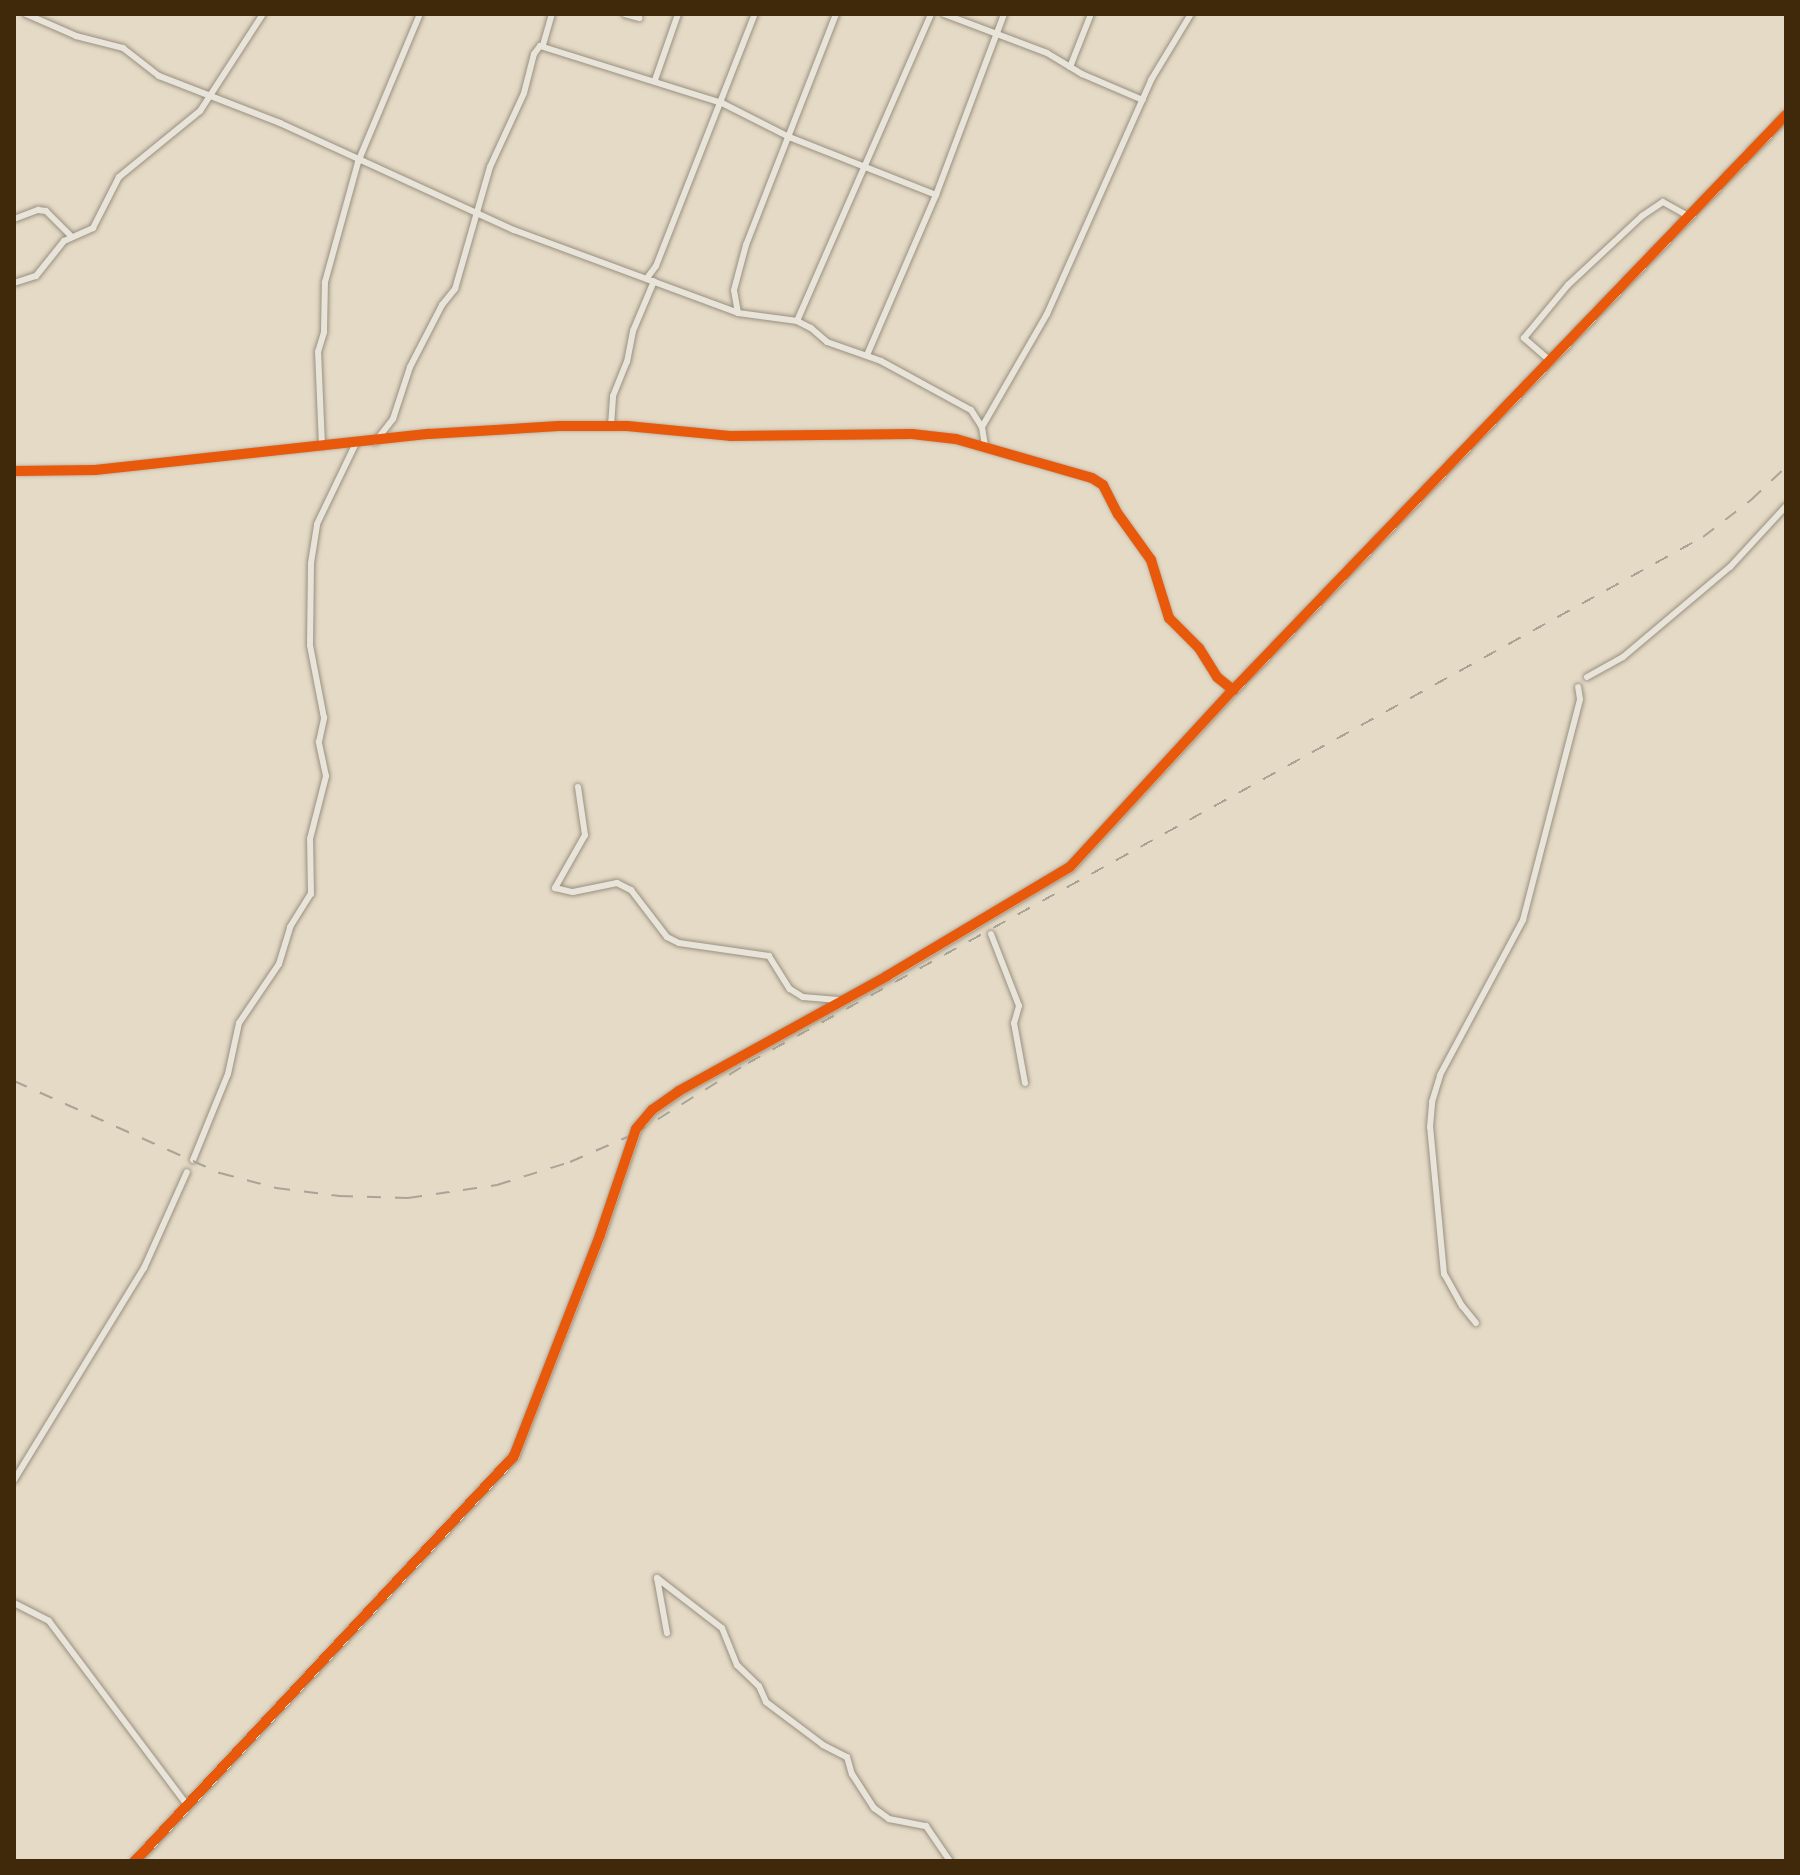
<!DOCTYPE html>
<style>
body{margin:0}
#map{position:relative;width:1800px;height:1875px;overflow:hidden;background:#e5dac5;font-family:"Libre Bodoni",serif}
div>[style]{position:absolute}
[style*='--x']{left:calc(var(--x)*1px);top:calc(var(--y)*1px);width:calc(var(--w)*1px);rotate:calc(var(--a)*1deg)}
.roads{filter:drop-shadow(0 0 2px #999080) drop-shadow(0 0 2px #999080)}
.street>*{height:6px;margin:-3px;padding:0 3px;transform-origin:3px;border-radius:3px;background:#e9e4d9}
.secondary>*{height:9px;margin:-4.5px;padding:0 4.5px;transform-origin:4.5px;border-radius:4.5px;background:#e9e4d9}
.rail>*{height:2px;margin-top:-1px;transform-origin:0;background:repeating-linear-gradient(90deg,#aaa398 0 14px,transparent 0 28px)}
.cycleway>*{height:10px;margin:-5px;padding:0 5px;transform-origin:5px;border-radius:5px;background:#e8590c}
span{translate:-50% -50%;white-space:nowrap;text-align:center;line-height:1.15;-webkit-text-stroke:6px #f7ead0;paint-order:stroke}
.frame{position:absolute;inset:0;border:16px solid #40290b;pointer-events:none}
</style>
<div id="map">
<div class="roads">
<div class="street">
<div style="--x:26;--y:14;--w:55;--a:23.7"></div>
<div style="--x:76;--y:36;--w:49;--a:14.3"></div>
<div style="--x:123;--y:48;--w:46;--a:37.9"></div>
<div style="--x:159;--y:76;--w:130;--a:21.2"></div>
<div style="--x:280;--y:123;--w:257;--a:24.6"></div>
<div style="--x:514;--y:230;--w:239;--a:20.3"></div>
<div style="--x:738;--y:313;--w:60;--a:7.7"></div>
<div style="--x:797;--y:321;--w:16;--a:27"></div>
<div style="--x:811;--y:328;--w:21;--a:41"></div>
<div style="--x:827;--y:342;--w:57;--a:19.4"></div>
<div style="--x:881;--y:361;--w:102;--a:28.6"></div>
<div style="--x:971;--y:410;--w:20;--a:57"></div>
<div style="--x:982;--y:427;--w:18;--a:81"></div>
<div style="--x:625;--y:14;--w:15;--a:16"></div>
<div style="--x:944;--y:14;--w:110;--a:20.7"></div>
<div style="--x:1047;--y:53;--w:41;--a:31"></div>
<div style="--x:1082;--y:74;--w:66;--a:23.1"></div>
<div style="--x:543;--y:45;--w:32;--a:-74"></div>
<div style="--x:1070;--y:67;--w:57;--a:-68.4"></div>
<div style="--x:655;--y:80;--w:70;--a:-70.8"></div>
<div style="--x:14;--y:219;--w:26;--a:-21"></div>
<div style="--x:38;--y:210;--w:8;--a:7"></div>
<div style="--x:46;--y:211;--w:35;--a:45"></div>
<div style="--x:647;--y:278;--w:15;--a:-53"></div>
<div style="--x:656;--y:266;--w:271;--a:-68.6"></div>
<div style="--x:14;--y:283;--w:23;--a:-18"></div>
<div style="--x:36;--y:276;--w:45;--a:-51.3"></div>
<div style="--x:64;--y:241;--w:32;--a:-24"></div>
<div style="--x:93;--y:228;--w:57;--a:-63"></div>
<div style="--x:119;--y:177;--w:104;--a:-39.2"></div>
<div style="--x:200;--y:111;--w:116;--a:-57"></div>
<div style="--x:738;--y:313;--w:23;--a:-100"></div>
<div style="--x:734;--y:290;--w:47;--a:-75.1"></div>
<div style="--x:746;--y:245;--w:248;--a:-68.7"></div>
<div style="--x:797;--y:321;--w:335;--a:-66.4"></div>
<div style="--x:867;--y:355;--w:174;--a:-66.7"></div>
<div style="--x:936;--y:195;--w:193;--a:-69.4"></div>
<div style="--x:1548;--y:359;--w:32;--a:-139"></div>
<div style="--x:1524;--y:338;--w:69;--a:-50.3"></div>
<div style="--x:1568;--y:285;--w:101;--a:-43"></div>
<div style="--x:1642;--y:216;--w:25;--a:-34"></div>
<div style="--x:1663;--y:202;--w:29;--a:29"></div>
<div style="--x:611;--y:426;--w:30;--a:-86"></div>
<div style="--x:613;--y:396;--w:37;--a:-68"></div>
<div style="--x:627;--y:362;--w:32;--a:-79"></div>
<div style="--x:633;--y:331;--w:54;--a:-67.2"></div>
<div style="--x:982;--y:427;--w:130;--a:-60.1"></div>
<div style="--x:1047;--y:314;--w:256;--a:-66"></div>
<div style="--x:1151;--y:80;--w:77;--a:-58.8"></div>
<div style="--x:375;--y:442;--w:29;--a:-52"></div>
<div style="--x:393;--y:419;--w:55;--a:-71.9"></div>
<div style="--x:410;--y:367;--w:70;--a:-62.7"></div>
<div style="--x:442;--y:305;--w:21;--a:-51"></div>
<div style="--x:455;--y:289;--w:127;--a:-74"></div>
<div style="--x:490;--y:167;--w:81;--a:-65.3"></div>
<div style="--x:524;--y:93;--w:40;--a:-75.6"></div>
<div style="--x:534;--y:54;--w:10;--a:-53"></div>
<div style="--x:540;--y:46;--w:191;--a:17.4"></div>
<div style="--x:722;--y:103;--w:75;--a:26.9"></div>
<div style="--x:789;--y:137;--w:158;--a:21.5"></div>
<div style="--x:322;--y:446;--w:94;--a:-92.4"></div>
<div style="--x:318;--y:352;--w:21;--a:-73"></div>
<div style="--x:324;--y:332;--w:50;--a:-88.9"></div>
<div style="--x:325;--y:282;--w:124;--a:-74.6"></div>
<div style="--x:358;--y:162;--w:160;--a:-67.3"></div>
<div style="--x:14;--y:471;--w:81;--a:-0.7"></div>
<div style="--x:95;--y:470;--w:336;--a:-6.2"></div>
<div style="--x:429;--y:434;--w:130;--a:-3.5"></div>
<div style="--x:559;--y:426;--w:68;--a:0"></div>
<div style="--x:627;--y:426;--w:103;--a:5.5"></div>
<div style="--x:730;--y:436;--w:182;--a:-0.6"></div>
<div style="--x:912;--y:434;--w:44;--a:6.5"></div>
<div style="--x:956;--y:439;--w:141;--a:16"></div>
<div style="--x:1092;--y:478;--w:13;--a:32"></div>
<div style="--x:1103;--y:485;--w:33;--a:63"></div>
<div style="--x:1118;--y:514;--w:57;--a:54.3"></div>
<div style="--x:1151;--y:560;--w:61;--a:72.8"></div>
<div style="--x:1169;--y:618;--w:42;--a:45"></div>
<div style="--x:1199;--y:648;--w:34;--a:58"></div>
<div style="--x:1217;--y:677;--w:21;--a:39"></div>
<div style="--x:1587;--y:677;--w:41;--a:-29.1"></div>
<div style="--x:1623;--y:657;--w:140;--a:-40.1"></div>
<div style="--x:1730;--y:567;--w:83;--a:-47.4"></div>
<div style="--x:578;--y:787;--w:49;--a:81.7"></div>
<div style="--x:585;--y:835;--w:61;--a:119.5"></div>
<div style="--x:555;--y:888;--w:18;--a:13"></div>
<div style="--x:573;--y:892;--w:45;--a:-11.6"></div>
<div style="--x:617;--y:883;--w:16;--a:27"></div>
<div style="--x:631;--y:890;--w:59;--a:52.5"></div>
<div style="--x:667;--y:937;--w:13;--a:27"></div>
<div style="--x:679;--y:943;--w:91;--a:8.2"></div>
<div style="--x:769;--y:956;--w:39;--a:58"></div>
<div style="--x:790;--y:989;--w:15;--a:32"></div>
<div style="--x:803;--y:997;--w:38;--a:5"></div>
<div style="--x:991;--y:934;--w:77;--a:68.7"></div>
<div style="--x:1019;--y:1006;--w:18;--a:106"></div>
<div style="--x:1014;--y:1023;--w:61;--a:79.6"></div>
<div style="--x:193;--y:1160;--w:93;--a:-67.9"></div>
<div style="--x:228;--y:1074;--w:52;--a:-77.8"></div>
<div style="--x:239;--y:1023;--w:71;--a:-55.9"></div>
<div style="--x:279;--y:964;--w:39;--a:-73"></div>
<div style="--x:290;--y:927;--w:39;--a:-58"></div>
<div style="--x:311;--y:894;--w:55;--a:-91"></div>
<div style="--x:310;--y:839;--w:65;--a:-75.7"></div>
<div style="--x:326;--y:776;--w:35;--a:-102"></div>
<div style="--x:319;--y:742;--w:25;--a:-78"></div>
<div style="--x:324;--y:718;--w:74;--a:-100.9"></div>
<div style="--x:310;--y:645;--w:82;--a:-89.3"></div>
<div style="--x:311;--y:563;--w:39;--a:-81"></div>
<div style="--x:317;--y:524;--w:90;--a:-64.3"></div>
<div style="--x:1476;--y:1323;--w:22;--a:-129"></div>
<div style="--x:1462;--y:1306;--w:37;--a:-119"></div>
<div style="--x:1444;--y:1274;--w:148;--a:-95.4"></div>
<div style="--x:1430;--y:1127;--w:25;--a:-85"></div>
<div style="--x:1432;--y:1102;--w:28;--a:-73"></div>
<div style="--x:1440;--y:1075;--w:176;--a:-61.8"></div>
<div style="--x:1523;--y:920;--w:228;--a:-75.5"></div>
<div style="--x:1580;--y:699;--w:12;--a:-99"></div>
<div style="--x:14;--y:1480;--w:249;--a:-58.5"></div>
<div style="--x:144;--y:1268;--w:105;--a:-65.9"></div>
<div style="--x:657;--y:1578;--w:82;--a:37.6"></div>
<div style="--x:722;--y:1628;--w:40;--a:68"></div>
<div style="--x:737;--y:1665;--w:30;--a:44"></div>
<div style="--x:759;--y:1686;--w:17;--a:66"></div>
<div style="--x:766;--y:1702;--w:71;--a:37"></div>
<div style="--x:823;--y:1745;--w:27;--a:27"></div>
<div style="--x:847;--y:1757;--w:18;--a:74"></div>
<div style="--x:852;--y:1774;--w:40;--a:57.1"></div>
<div style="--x:874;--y:1808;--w:19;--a:36"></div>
<div style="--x:889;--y:1819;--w:38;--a:11"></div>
<div style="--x:926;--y:1826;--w:42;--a:55.6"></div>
<div style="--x:657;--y:1578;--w:56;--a:79.7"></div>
<div style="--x:14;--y:1603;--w:39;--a:27"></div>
<div style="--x:49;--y:1621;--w:230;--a:53.1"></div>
</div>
<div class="secondary">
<div style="--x:135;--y:1861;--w:555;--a:-46.9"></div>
<div style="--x:514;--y:1456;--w:237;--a:-68.7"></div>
<div style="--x:600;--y:1235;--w:112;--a:-71.2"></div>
<div style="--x:636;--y:1129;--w:25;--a:-50"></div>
<div style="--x:652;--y:1110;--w:33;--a:-35"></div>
<div style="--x:679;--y:1091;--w:238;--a:-28.9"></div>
<div style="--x:887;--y:976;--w:213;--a:-30.8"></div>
<div style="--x:1070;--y:867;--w:241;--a:-47.4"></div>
<div style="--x:1233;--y:690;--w:798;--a:-46.12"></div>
</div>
</div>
<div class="rail">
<div style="--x:14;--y:1081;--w:226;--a:24.1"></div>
<div style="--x:220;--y:1173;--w:58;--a:15"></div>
<div style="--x:276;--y:1188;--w:64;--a:7.2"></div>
<div style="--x:339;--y:1196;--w:69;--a:1.7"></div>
<div style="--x:408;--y:1198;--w:90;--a:-8.3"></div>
<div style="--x:497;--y:1185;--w:77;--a:-17.5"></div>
<div style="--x:570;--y:1162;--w:70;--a:-23.6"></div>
<div style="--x:634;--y:1134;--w:134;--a:-31.9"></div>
<div style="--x:748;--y:1063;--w:1090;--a:-28.85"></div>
<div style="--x:1703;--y:537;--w:61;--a:-37.6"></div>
<div style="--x:1751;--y:500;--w:48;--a:-43.3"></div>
</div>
<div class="cycleway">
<div style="--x:14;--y:471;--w:81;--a:-0.7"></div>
<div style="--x:95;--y:470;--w:336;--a:-6.2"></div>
<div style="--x:429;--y:434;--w:130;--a:-3.5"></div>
<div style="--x:559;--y:426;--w:68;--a:0"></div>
<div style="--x:627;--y:426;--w:103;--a:5.5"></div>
<div style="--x:730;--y:436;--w:182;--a:-0.6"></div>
<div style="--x:912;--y:434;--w:44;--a:6.5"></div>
<div style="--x:956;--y:439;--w:141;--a:16"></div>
<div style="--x:1092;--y:478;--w:13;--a:32"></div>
<div style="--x:1103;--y:485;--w:33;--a:63"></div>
<div style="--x:1118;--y:514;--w:57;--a:54.3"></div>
<div style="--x:1151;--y:560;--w:61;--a:72.8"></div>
<div style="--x:1169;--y:618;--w:42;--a:45"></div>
<div style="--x:1199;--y:648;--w:34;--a:58"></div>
<div style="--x:1217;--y:677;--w:21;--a:39"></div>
<div style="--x:135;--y:1861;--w:555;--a:-46.9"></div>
<div style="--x:514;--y:1456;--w:237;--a:-68.7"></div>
<div style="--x:600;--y:1235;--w:112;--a:-71.2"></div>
<div style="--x:636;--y:1129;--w:25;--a:-50"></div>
<div style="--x:652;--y:1110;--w:33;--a:-35"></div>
<div style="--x:679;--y:1091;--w:238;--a:-28.9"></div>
<div style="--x:887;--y:976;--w:213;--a:-30.8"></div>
<div style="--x:1070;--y:867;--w:241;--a:-47.4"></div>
<div style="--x:1233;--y:690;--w:798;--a:-46.12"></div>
</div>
<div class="frame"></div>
</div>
